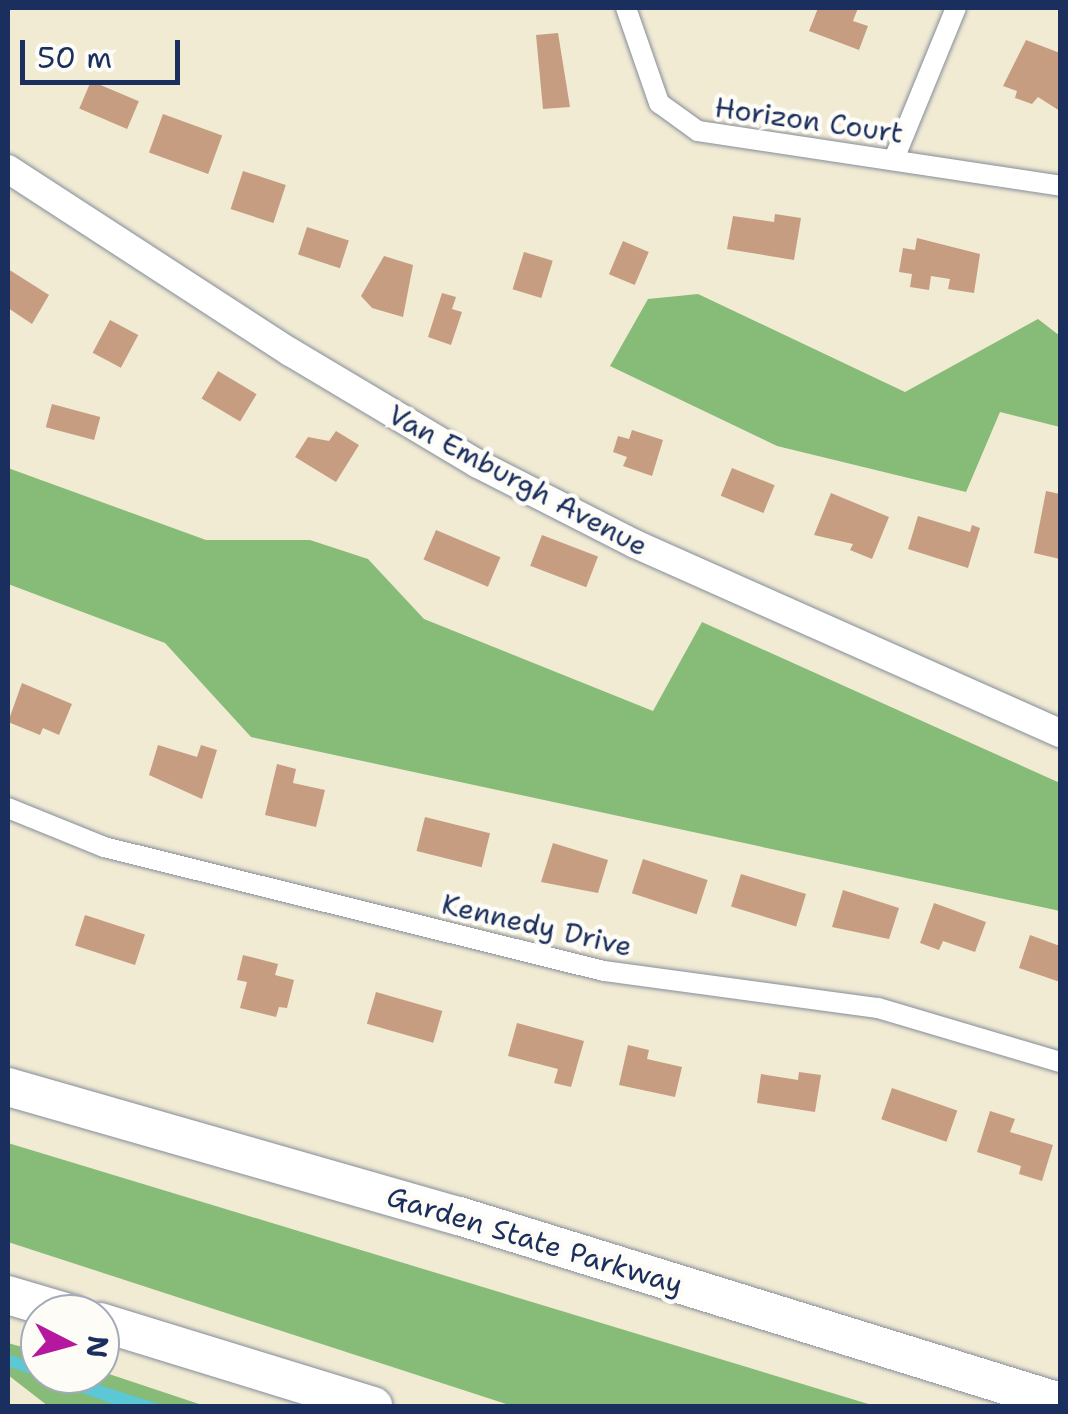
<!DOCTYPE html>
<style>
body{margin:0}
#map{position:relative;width:1068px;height:1414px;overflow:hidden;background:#f1ebd4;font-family:"Shantell Sans",sans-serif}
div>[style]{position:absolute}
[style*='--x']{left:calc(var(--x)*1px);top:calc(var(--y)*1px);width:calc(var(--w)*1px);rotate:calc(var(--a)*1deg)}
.forest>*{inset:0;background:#86bc77}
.water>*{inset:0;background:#5cc8d5}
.building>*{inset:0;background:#c69d80;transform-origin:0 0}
.roads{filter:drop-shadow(0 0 2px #868d99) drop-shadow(0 0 2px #868d99)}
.minor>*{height:20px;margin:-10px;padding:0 10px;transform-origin:10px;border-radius:10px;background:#fff}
.secondary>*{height:28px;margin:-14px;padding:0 14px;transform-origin:14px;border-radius:14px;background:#fff}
.motorway>*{height:38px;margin:-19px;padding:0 19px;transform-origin:19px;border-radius:19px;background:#fff}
span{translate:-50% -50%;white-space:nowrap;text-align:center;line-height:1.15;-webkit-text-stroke:9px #fdfcf7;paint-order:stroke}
.street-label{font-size:28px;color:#1b2f5e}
.frame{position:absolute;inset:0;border:10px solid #1b2f5e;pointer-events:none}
.north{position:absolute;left:20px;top:1294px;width:100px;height:100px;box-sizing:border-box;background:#fdfcf7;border:2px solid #a3aaba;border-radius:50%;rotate:96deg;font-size:28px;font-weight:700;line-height:40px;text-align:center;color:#1b2f5e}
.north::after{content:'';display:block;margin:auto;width:35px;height:45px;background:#b5179e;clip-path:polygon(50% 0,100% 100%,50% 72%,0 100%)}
.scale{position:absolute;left:20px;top:40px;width:160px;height:45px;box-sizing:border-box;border:5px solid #1b2f5e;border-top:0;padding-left:12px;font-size:30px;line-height:35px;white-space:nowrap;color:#1b2f5e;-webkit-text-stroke:8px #fdfcf7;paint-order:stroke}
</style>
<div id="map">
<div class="forest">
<div style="clip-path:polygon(698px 294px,905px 392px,1038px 319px,1060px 336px,1060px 427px,1000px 412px,966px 492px,777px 446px,610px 366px,648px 299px)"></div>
<div style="clip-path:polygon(8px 468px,206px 540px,310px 540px,368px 559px,424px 619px,653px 711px,702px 622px,1060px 783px,1060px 911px,251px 737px,165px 643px,8px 584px)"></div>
<div style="clip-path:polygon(8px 1143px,875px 1406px,512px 1406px,8px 1242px)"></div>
<div style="clip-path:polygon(8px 1343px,40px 1352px,40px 1374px,100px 1371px,205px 1406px,48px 1406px,8px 1375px)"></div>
</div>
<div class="water">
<div style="clip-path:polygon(8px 1354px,40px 1366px,40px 1374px,64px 1374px,165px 1406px,118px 1406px,8px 1366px)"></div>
</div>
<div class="building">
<div style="clip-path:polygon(818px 8px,858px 8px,853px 21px,868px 26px,859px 50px,809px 31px)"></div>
<div style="clip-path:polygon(558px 33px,570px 107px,543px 109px,536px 35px)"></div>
<div style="clip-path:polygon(1026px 40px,1060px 53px,1060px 111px,1038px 97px,1032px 104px,1015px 98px,1017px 91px,1003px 86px)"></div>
<div style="left:91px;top:81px;width:52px;height:30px;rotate:23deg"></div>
<div style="left:163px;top:114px;width:63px;height:41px;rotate:20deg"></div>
<div style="left:243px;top:171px;width:45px;height:40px;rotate:18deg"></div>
<div style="clip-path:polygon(775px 214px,801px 218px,794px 260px,727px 249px,733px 216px,774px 222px)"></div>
<div style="left:307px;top:227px;width:44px;height:29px;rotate:18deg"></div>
<div style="clip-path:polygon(917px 238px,980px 254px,974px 293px,948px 289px,950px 279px,931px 276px,929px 290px,910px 287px,912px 274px,899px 272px,903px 248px,915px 250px)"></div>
<div style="left:623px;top:241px;width:28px;height:36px;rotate:23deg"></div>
<div style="left:524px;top:252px;width:30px;height:39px;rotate:17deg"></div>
<div style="clip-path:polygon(384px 256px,413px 265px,403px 317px,372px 308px,361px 296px)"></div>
<div style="clip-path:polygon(8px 269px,49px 295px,32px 324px,8px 308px)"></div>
<div style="clip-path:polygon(442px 293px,456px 297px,452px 309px,462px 312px,451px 345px,428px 337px)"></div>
<div style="left:110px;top:320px;width:32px;height:37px;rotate:28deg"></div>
<div style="left:218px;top:371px;width:45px;height:32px;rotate:31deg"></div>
<div style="left:52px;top:404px;width:50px;height:24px;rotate:15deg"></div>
<div style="clip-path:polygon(632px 430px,663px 440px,652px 476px,623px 466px,627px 457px,613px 452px,618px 436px,629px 439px)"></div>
<div style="clip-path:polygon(336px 431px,359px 445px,336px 482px,295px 457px,308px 437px,329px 441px)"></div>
<div style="left:732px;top:468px;width:46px;height:30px;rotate:22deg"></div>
<div style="clip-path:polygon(1046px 491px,1060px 494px,1060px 559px,1034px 553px)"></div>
<div style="clip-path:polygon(831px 493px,889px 517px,872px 559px,850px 550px,853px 544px,814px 535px)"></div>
<div style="clip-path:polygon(918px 516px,970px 532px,972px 525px,980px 528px,968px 568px,908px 549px)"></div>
<div style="left:436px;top:530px;width:70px;height:32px;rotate:23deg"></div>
<div style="left:542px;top:535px;width:60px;height:33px;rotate:21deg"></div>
<div style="clip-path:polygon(22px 683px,72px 704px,59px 735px,43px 728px,40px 735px,8px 722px)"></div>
<div style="clip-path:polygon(158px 745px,197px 757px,201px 745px,217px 750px,202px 799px,149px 775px)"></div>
<div style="clip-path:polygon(277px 764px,296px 769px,293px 783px,325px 790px,316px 827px,265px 815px)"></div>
<div style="left:425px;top:817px;width:67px;height:35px;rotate:14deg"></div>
<div style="clip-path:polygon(553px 843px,608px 860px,598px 893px,541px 882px)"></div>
<div style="left:643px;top:859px;width:68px;height:36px;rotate:18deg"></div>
<div style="left:741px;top:874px;width:68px;height:34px;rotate:17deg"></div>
<div style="clip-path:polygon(843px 890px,899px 908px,889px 939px,832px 927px)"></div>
<div style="clip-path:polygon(934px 903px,986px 922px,975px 952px,943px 941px,939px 950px,920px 943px)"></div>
<div style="left:85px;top:915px;width:63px;height:32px;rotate:18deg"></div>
<div style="clip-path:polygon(1030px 935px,1060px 946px,1060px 982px,1019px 968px)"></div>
<div style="clip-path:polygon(243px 955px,278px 964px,275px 975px,294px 980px,287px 1008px,279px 1007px,276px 1017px,240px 1008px,247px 982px,237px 980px)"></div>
<div style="left:376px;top:992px;width:69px;height:33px;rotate:16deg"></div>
<div style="clip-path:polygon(517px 1023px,584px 1041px,571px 1087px,554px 1083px,558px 1069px,508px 1056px)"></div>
<div style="clip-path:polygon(628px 1045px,649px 1050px,647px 1059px,682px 1067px,675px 1097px,619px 1085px)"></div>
<div style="clip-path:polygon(799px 1072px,821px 1075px,815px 1112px,757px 1103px,761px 1074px,798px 1080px)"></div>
<div style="left:892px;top:1088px;width:69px;height:33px;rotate:19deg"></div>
<div style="clip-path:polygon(990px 1111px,1015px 1119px,1010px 1132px,1053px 1145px,1042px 1181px,1019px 1174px,1021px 1166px,977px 1152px)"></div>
</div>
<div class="roads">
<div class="minor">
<div style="--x:626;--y:8;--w:101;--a:70.8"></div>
<div style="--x:659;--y:103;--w:48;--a:35.7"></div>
<div style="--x:698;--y:131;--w:366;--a:8.6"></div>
<div style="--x:894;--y:159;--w:163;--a:-67.7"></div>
<div style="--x:8;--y:808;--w:104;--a:22.1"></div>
<div style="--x:104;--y:847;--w:515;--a:13.93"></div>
<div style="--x:604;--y:971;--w:276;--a:7.7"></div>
<div style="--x:878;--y:1008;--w:190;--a:16.5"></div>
</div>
<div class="secondary">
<div style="--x:8;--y:169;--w:336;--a:33"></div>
<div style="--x:290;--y:352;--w:219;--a:30.8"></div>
<div style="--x:478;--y:464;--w:176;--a:27"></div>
<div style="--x:635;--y:544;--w:465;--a:24"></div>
</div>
<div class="motorway">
<div style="--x:8;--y:1087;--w:469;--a:16"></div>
<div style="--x:459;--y:1216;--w:629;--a:17.2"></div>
<div style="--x:8;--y:1295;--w:67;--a:16.5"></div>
<div style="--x:100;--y:1322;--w:286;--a:17.1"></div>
</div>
</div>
<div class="street-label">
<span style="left:809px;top:120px;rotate:8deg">Horizon Court</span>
<span style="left:518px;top:480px;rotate:28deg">Van Emburgh Avenue</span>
<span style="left:537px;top:925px;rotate:13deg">Kennedy Drive</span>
<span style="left:535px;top:1240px;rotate:17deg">Garden State Parkway</span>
</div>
<div class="frame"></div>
<div class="north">N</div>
<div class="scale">50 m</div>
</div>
